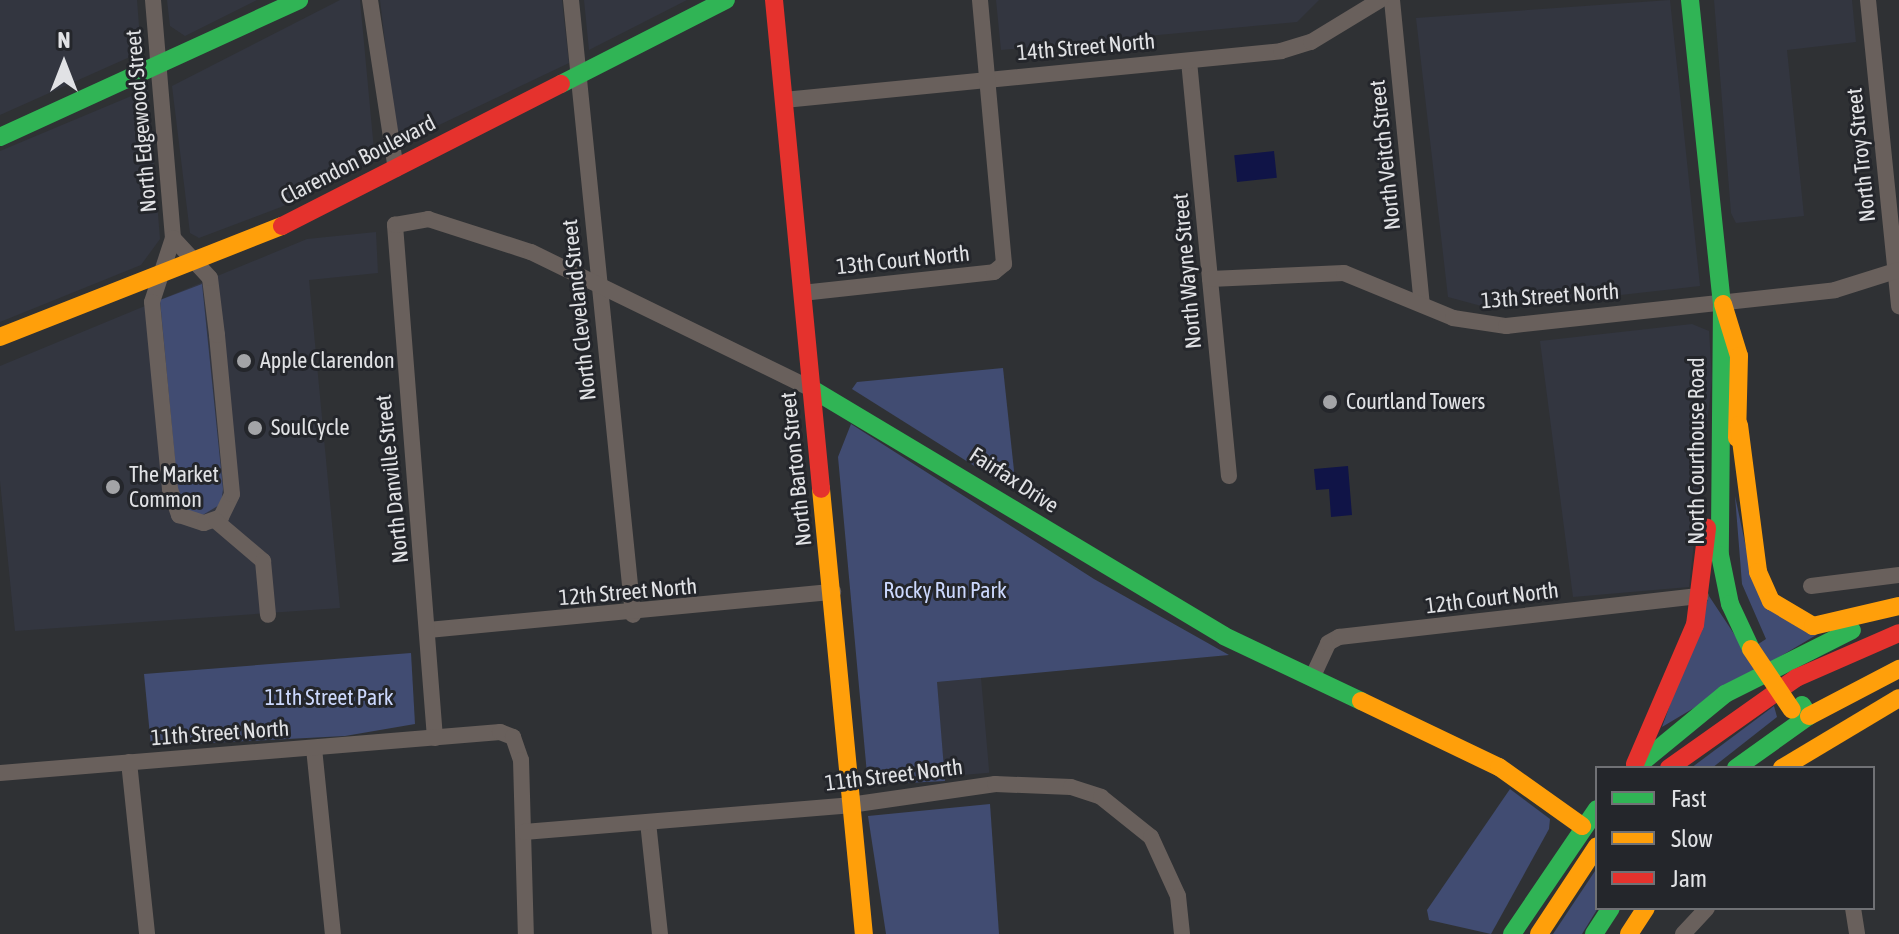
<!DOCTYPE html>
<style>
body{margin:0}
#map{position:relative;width:1899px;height:934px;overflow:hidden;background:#2f3134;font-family:"Asap Condensed",sans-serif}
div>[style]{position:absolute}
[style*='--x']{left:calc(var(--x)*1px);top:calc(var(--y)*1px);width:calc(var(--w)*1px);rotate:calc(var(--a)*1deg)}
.built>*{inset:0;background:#333640;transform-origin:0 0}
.green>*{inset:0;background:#414c72}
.water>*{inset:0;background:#101447;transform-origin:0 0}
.street>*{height:16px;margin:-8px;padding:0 8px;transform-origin:8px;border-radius:8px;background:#69605c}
.fast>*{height:18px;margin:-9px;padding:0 9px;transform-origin:9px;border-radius:9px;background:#30b455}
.slow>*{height:18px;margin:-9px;padding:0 9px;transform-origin:9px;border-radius:9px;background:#ff9f0a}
.jam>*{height:18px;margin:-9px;padding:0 9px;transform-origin:9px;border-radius:9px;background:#e5322d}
.slow-bridge>*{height:18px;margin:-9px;padding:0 9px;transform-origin:9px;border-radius:9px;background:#ff9f0a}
.dots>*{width:22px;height:22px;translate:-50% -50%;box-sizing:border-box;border:4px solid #24262b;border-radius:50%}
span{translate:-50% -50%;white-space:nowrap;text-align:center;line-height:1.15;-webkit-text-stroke:6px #24262b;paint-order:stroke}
.street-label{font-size:22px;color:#e1e2e5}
.poi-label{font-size:22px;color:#e1e2e5}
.left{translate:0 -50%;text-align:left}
.park-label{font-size:22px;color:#ccd8fd}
.legend{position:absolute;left:1595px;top:766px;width:280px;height:144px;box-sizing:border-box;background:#24262b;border:2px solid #707175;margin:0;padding:10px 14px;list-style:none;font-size:24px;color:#e1e2e5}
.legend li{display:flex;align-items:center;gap:16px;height:40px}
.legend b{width:40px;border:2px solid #707175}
.north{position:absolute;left:24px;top:24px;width:80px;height:80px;-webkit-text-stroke:6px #24262b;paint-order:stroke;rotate:0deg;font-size:22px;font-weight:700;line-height:32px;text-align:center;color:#e1e2e5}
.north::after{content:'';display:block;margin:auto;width:28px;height:36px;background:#e1e2e5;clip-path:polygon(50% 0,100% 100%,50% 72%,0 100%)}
</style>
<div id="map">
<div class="built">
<div style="clip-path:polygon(0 0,137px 0,141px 52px,0 115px)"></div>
<div style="clip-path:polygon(167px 0,257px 0,185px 36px,170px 26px)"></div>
<div style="clip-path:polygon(340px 0,360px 0,375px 161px,281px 207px,199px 238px,190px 233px,172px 86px)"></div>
<div style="clip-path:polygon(380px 0,562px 0,569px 63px,397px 145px)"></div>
<div style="clip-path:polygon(584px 0,687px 0,589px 50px)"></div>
<div style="clip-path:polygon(996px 0,1319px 0,1297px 22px,1001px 50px)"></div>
<div style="clip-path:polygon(1670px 0,1700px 286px,1533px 305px,1485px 307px,1448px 297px,1416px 18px)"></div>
<div style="clip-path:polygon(1714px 0,1852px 0,1856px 42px,1787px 50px,1804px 216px,1736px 223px,1731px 213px)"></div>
<div style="clip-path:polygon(148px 89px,160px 239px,141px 265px,0 322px,0 151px)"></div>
<div style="clip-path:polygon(376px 232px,378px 273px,309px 280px,340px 608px,15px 631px,0 481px,0 366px,307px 239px)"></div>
<div style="clip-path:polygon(1692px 324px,1709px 331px,1712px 379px,1689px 587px,1573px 597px,1540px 341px)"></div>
<div style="left:981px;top:678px;width:95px;height:45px;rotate:85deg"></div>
</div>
<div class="green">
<div style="clip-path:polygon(202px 284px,223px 489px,221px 504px,201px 516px,185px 512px,178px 493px,160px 300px)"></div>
<div style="clip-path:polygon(1003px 368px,1015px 480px,1003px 484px,852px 389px,857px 382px)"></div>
<div style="clip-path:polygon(851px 424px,1094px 579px,1229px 655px,937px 682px,945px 781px,868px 785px,838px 457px)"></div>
<div style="clip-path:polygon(1735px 496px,1753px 580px,1818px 634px,1662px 727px,1709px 596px,1746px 652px,1766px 639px,1742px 584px)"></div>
<div style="clip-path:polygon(411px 653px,415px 724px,345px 736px,151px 746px,144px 674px)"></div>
<div style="clip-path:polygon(1774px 706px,1777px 717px,1712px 768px,1691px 768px)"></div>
<div style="clip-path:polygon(1510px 789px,1550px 819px,1549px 829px,1491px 934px,1429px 920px,1427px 910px)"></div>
<div style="clip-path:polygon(990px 804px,999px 934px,886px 934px,868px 816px)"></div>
<div style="clip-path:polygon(1597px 868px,1598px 908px,1582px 934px,1553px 934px)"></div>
</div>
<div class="water">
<div style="left:1274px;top:151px;width:27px;height:40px;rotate:84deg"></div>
<div style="clip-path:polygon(1348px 466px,1352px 515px,1331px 517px,1329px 489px,1316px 490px,1314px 469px)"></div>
</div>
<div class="street">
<div style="--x:153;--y:0;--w:239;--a:85.2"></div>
<div style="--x:173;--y:238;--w:67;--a:108.2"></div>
<div style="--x:152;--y:302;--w:188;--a:84.5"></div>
<div style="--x:170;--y:489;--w:28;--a:71"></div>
<div style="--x:179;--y:515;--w:26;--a:18"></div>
<div style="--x:204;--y:523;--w:18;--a:-19"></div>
<div style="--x:221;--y:517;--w:25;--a:-64"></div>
<div style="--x:232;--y:494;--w:160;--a:-95.4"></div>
<div style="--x:217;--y:335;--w:57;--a:-97"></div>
<div style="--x:210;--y:278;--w:54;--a:-132.8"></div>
<div style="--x:370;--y:0;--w:171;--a:81.3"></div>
<div style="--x:571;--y:0;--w:618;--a:84.24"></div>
<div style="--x:1392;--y:0;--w:306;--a:84.4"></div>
<div style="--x:1868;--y:0;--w:308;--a:84.2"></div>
<div style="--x:1189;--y:61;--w:417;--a:84.5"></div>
<div style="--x:784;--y:100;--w:499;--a:-5.6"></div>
<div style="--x:1281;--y:51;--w:31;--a:-17"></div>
<div style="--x:1311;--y:42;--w:81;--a:-31.3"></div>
<div style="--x:1210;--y:279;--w:134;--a:-2.6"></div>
<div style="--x:1344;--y:273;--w:118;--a:22.4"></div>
<div style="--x:1453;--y:318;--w:54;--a:8.6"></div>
<div style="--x:1506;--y:326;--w:331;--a:-6.2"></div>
<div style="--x:1835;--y:290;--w:67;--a:-17.4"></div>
<div style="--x:802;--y:293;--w:193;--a:-6.2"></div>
<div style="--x:994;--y:272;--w:13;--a:-39"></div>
<div style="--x:1004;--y:264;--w:265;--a:-95.2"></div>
<div style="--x:216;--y:521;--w:62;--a:40.4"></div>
<div style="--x:263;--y:561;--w:54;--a:84.7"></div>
<div style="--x:1811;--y:586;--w:89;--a:-7.1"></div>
<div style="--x:428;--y:630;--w:407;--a:-5.4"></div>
<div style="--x:1312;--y:678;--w:38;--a:-65"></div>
<div style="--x:1328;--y:643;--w:13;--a:-29"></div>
<div style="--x:1339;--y:637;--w:364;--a:-6.5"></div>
<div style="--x:435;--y:738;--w:515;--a:-94.46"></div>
<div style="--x:395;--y:225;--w:34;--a:-10"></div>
<div style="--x:428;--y:219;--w:108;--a:17.8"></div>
<div style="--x:531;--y:252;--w:313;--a:26"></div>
<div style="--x:314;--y:748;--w:187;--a:84.2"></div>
<div style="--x:129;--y:762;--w:173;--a:84"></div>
<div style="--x:0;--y:773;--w:502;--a:-4.69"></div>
<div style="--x:500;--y:732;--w:14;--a:21"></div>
<div style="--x:513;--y:737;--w:24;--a:71"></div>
<div style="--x:521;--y:760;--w:174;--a:88.4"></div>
<div style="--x:648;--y:822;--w:113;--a:83.9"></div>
<div style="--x:524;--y:832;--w:327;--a:-4.7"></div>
<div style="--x:850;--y:805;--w:147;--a:-8.2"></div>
<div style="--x:995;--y:784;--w:76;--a:2.3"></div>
<div style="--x:1071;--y:787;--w:32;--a:18"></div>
<div style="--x:1101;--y:797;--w:64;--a:38.7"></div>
<div style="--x:1151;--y:837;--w:65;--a:65.4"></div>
<div style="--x:1178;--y:896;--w:38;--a:84"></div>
<div style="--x:1853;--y:908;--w:26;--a:81"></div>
<div style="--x:1683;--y:934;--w:35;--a:-47"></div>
</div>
<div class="fast">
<div style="--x:1690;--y:0;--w:305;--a:84"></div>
<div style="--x:1722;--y:303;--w:252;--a:90.5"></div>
<div style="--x:1720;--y:555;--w:50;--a:78.5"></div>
<div style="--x:1730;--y:604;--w:50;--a:65"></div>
<div style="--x:561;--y:84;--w:185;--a:-27"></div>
<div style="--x:0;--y:137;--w:329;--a:-24.6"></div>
<div style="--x:812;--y:389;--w:480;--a:30.9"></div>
<div style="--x:1224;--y:636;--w:152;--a:25.4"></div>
<div style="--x:1635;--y:768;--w:117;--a:-39.4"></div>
<div style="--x:1725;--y:694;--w:142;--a:-26.7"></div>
<div style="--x:1736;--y:768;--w:90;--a:-35.5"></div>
<div style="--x:1809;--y:716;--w:13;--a:-122"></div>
<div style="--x:1512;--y:934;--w:151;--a:-55.8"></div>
<div style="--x:1594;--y:934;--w:31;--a:-57"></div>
</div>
<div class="slow">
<div style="--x:1723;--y:304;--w:54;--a:72.9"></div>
<div style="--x:1739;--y:356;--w:82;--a:91.4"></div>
<div style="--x:0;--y:337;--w:303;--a:-21.5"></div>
<div style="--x:1739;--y:425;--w:148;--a:82.6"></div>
<div style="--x:1758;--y:572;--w:32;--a:66"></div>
<div style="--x:1771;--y:601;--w:49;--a:30.8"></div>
<div style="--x:1813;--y:626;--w:88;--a:-13.1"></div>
<div style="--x:821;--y:489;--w:447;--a:84.5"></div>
<div style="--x:1361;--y:701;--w:153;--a:25.6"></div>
<div style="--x:1499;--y:767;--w:102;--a:35.4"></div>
<div style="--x:1809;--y:716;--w:102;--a:-27.6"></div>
<div style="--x:1782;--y:768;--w:136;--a:-30.9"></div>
<div style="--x:1539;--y:934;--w:105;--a:-56.6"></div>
<div style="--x:1629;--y:934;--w:31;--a:-57"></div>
</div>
<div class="jam">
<div style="--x:774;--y:0;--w:491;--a:84.5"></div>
<div style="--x:282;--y:226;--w:313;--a:-27"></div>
<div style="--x:1635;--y:764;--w:151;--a:-66.7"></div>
<div style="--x:1695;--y:625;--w:98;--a:-82.9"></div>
<div style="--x:1669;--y:768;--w:156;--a:-35.3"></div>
<div style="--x:1796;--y:678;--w:112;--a:-23.6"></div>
</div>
<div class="slow-bridge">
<div style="--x:1751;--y:649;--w:73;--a:56.1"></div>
</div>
<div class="dots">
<div style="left:244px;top:361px;background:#a3a4a7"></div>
<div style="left:1330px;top:402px;background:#a3a4a7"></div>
<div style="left:255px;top:428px;background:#a3a4a7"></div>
<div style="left:113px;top:487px;background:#a3a4a7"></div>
</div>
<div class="street-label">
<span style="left:1086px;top:47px;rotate:-5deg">14th Street North</span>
<span style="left:141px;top:121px;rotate:-95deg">North Edgewood Street</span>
<span style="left:1385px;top:155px;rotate:-96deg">North Veitch Street</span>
<span style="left:1861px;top:155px;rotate:-96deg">North Troy Street</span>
<span style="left:358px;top:160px;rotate:-27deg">Clarendon Boulevard</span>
<span style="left:903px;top:260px;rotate:-6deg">13th Court North</span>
<span style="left:1187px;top:271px;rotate:-95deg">North Wayne Street</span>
<span style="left:1550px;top:296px;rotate:-4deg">13th Street North</span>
<span style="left:579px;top:310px;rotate:-96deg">North Cleveland Street</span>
<span style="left:1697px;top:451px;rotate:-90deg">North Courthouse Road</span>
<span style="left:796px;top:469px;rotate:-96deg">North Barton Street</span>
<span style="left:392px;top:479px;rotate:-96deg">North Danville Street</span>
<span style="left:1014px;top:480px;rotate:33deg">Fairfax Drive</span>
<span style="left:628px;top:592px;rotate:-5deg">12th Street North</span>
<span style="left:1492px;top:598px;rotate:-7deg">12th Court North</span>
<span style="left:220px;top:733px;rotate:-4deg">11th Street North</span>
<span style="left:894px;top:775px;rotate:-7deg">11th Street North</span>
</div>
<div class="poi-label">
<span class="left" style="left:260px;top:361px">Apple Clarendon</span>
<span class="left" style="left:1346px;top:402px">Courtland Towers</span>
<span class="left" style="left:271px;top:428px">SoulCycle</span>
<span class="left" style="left:129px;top:487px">The Market<br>Common</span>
</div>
<div class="park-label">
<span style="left:945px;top:591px">Rocky Run Park</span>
<span style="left:329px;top:698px">11th Street Park</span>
</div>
<ul class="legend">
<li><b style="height:10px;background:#30b455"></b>Fast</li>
<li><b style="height:10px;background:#ff9f0a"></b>Slow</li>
<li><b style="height:10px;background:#e5322d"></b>Jam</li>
</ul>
<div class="north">N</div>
</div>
